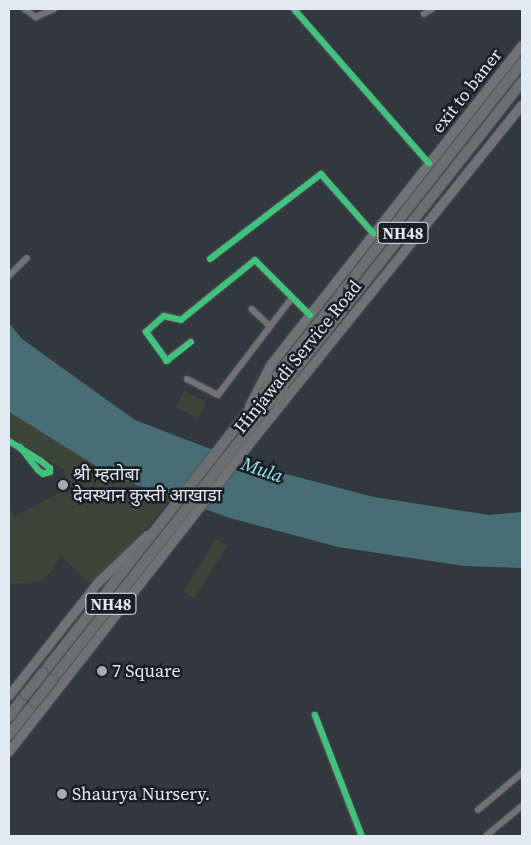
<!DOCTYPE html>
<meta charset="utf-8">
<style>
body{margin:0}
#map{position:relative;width:531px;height:845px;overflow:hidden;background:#31383e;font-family:"Source Serif 4","Noto Sans Devanagari",serif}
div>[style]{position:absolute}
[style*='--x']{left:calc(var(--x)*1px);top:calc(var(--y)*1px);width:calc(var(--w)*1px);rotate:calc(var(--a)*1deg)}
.green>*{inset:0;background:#3b4639;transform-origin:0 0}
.water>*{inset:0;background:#486d74}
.roads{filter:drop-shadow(0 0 1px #4e545a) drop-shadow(0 0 1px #4e545a)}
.street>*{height:5.5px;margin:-2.75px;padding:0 2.75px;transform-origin:2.75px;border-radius:2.75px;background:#727174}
.primary>*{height:9px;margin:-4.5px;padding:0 4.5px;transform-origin:4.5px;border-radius:4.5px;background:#717275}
.highway>*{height:10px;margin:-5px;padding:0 5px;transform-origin:5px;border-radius:5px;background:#6c6f72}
.bridges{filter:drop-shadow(0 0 1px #4e545a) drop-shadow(0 0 1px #4e545a)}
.highway-bridge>*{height:10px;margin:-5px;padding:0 5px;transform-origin:5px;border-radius:5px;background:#6c6f72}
.cycleway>*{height:6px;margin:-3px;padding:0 3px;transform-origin:3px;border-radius:3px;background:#40c37c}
.dots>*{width:14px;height:14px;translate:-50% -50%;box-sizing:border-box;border:2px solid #1a1f24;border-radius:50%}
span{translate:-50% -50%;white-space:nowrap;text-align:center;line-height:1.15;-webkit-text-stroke:5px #1a1f24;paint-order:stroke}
.shield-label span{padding:1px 4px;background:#1a1f24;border:1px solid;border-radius:4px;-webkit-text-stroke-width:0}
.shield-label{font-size:16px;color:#e2eaf1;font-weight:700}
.street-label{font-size:18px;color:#e2eaf1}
.poi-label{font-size:18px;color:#e2eaf1}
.left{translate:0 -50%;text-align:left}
.water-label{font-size:19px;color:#9ae5f2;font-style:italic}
.frame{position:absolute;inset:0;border:10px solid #e2eaf1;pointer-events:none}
</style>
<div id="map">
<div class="green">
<div style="left:184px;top:391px;width:25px;height:18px;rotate:27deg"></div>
<div style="clip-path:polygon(9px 412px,114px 477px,171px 498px,154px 520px,91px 585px,60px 555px,53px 570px,40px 582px,9px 584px,9px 508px,14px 517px,59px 493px,67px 494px,73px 484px,64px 475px,65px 470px,9px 436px)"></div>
<div style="left:216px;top:539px;width:13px;height:62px;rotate:32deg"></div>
</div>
<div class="water">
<div style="clip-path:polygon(9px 323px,22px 339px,135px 420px,255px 466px,374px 497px,489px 515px,522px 512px,522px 568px,464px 566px,338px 547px,230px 518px,114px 477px,9px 412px)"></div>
</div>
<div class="roads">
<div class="street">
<div style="--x:25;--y:9;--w:14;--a:36"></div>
<div style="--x:36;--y:17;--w:20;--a:-24"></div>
<div style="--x:294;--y:9;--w:205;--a:48.8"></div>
<div style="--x:424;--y:14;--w:9;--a:-32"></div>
<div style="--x:210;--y:259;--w:140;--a:-37.4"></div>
<div style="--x:321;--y:174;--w:79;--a:48.6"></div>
<div style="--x:9;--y:276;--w:25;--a:-45"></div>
<div style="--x:252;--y:309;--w:25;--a:43"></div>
<div style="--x:191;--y:342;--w:31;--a:142"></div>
<div style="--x:167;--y:361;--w:36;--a:-126"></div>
<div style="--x:146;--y:332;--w:24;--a:-42"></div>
<div style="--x:164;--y:316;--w:17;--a:13"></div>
<div style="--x:181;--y:320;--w:95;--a:-39"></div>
<div style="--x:255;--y:260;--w:78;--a:45"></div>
<div style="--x:187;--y:379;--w:35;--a:27"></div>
<div style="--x:218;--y:395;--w:122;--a:-52.7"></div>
<div style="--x:9;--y:441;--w:38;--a:32"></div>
<div style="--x:41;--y:461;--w:11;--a:38"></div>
<div style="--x:50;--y:468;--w:4;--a:90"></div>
<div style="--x:50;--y:472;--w:7;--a:164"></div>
<div style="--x:43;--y:474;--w:6;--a:-141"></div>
<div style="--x:38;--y:470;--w:29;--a:-128"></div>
<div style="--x:315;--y:715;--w:130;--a:68.8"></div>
<div style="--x:478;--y:810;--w:57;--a:-40.1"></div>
<div style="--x:486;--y:836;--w:47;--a:-39.8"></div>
</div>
<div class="primary">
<div style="--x:249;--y:406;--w:46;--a:-62.9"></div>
<div style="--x:270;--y:365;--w:407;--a:-51.8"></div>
<div style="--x:9;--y:695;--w:144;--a:-51.8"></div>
<div style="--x:98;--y:582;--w:68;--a:-43.8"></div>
<div style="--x:9;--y:751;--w:388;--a:-52"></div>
<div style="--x:248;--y:445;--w:437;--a:-51.2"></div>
</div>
<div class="highway">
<div style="--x:280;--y:405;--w:17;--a:-80"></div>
<div style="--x:43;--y:673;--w:776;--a:-51.86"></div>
<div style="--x:52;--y:680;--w:761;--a:-51.83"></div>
<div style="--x:9;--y:717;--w:29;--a:-54"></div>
<div style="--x:9;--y:735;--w:42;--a:-51.8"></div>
</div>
</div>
<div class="bridges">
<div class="highway-bridge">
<div style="--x:26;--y:694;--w:27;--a:-51"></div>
<div style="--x:35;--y:702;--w:28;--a:-52"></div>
</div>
</div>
<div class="cycleway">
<div style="--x:294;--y:9;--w:205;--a:48.8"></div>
<div style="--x:210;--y:259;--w:140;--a:-37.4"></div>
<div style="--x:321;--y:174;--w:79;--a:48.6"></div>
<div style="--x:191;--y:342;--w:31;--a:142"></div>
<div style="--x:167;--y:361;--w:36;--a:-126"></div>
<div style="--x:146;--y:332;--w:24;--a:-42"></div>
<div style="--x:164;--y:316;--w:17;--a:13"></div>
<div style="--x:181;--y:320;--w:95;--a:-39"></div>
<div style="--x:255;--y:260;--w:78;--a:45"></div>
<div style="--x:9;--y:441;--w:38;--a:32"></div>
<div style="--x:41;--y:461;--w:11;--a:38"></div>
<div style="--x:50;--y:468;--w:4;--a:90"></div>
<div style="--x:50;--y:472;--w:7;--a:164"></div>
<div style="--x:43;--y:474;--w:6;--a:-141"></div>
<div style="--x:38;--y:470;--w:29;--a:-128"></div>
<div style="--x:315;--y:715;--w:130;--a:68.8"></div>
</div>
<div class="dots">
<div style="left:63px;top:485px;background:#a4acb2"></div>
<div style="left:102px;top:671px;background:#a4acb2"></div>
<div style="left:62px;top:794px;background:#a4acb2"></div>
</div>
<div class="shield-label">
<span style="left:403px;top:233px">NH48</span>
<span style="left:111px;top:604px">NH48</span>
</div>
<div class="street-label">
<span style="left:467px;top:91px;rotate:-52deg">exit to baner</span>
<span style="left:298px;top:357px;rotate:-51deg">Hinjawadi Service Road</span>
</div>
<div class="poi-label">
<span class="left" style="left:73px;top:485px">श्री म्हतोबा<br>देवस्थान कुस्ती आखाडा</span>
<span class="left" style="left:112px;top:671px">7 Square</span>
<span class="left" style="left:72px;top:794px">Shaurya Nursery.</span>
</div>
<div class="water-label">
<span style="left:262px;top:470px;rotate:19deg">Mula</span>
</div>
<div class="frame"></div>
</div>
